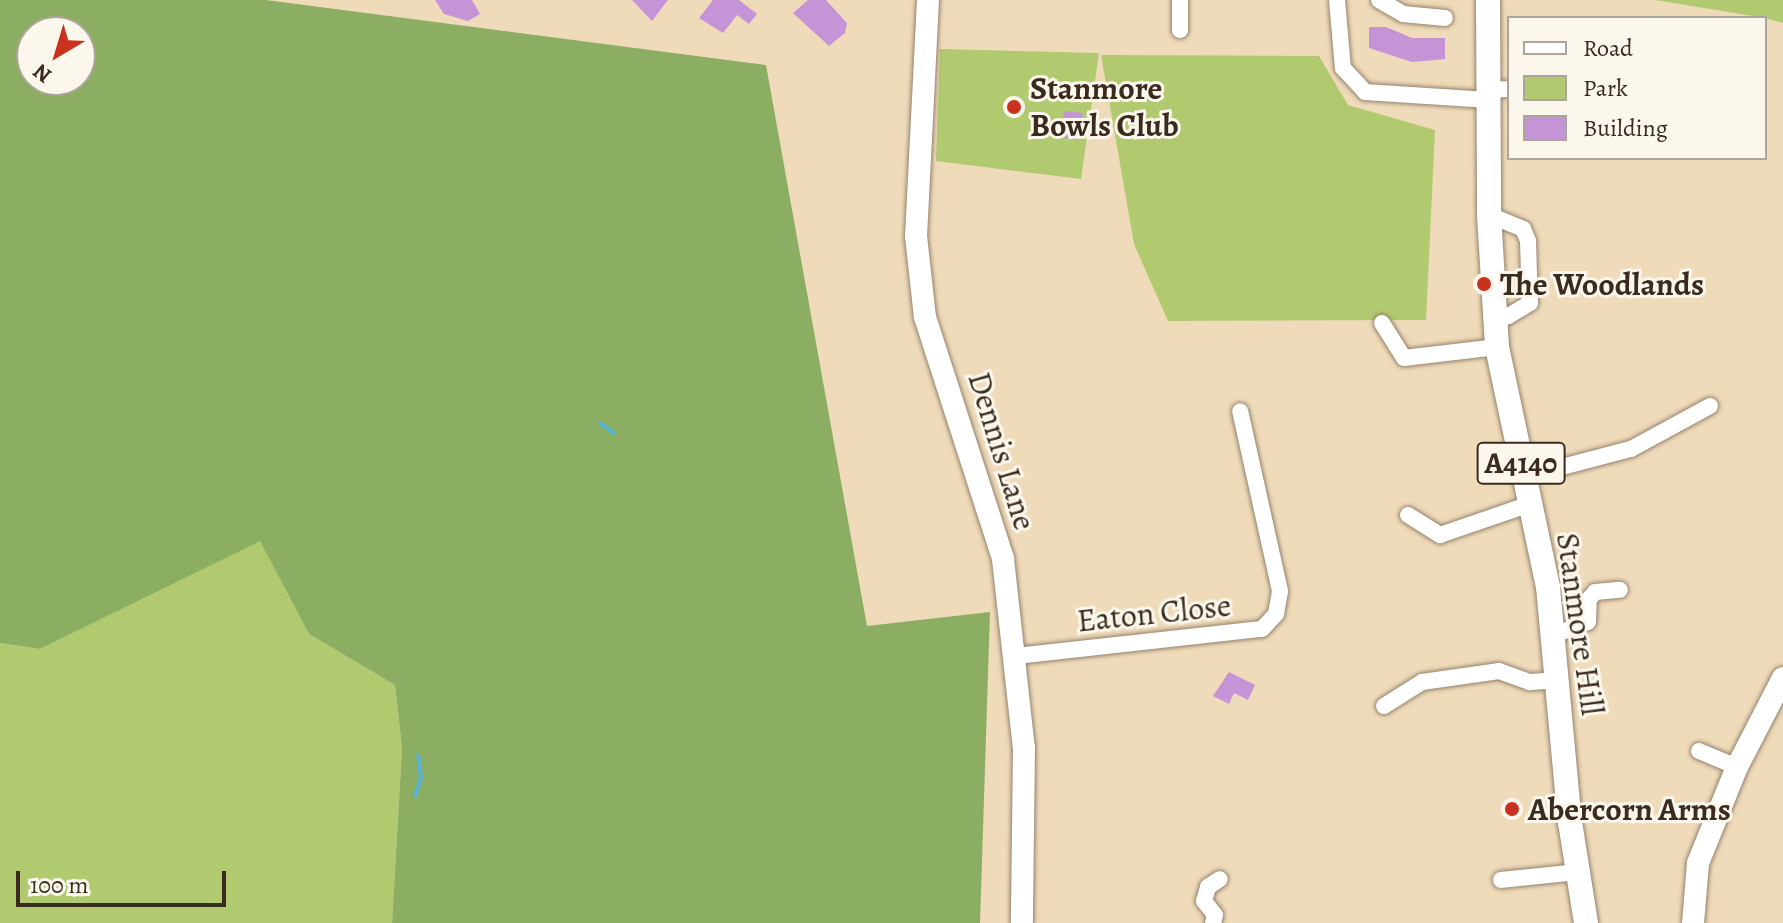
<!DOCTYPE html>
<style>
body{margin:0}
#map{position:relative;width:1783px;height:923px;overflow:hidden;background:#efdbba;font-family:Alegreya,serif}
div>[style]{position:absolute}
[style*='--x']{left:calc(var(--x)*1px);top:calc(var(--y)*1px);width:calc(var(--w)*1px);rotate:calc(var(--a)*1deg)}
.green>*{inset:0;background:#b1ca70}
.forest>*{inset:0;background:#8cae62}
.stream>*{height:4px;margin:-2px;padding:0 2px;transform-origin:2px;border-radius:2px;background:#58b5d6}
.building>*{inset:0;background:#c494d6;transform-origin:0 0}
.roads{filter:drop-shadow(0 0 2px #95826c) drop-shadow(0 0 2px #95826c)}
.street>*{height:16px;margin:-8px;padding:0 8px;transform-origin:8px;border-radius:8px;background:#fff}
.secondary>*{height:22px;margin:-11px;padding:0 11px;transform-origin:11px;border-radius:11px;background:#fff}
.primary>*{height:24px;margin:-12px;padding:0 12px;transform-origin:12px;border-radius:12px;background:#fff}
.dots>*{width:22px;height:22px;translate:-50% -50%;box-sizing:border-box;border:4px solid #fbf7ec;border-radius:50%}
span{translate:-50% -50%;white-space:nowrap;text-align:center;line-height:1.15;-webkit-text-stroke:6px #fbf7ec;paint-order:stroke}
.shield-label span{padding:2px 6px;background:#fbf7ec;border:2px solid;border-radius:6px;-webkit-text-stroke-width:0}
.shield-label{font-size:30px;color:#3b2a1e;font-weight:700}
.poi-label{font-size:32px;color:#3b2a1e;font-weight:700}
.left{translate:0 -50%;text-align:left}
.street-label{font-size:32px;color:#3b2a1e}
.legend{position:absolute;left:1507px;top:16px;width:260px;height:144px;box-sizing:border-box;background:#fbf7ec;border:2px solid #aea59a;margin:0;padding:10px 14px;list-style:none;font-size:24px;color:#3b2a1e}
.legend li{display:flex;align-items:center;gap:16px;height:40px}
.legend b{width:40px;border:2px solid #aea59a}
.north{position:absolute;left:16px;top:16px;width:80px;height:80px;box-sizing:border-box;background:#fbf7ec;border:2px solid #aea59a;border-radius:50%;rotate:218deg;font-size:22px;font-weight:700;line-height:32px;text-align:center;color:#3b2a1e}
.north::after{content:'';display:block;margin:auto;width:28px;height:36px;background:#c8321e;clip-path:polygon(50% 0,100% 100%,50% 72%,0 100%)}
.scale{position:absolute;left:16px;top:871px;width:210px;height:36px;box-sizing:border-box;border:4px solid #3b2a1e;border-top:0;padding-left:10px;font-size:24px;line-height:28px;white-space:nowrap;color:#3b2a1e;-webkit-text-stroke:6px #fbf7ec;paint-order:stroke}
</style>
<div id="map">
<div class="green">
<div style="clip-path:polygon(1655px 0,1783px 0,1783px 23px,1765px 18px)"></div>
<div style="clip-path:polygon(940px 49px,1099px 53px,1081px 179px,936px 161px)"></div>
<div style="clip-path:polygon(1101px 55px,1319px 56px,1348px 105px,1435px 130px,1426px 320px,1168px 321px,1134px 244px)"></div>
<div style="clip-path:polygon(260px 540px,309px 634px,395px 685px,402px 748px,392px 923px,0 923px,0 643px,40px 649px)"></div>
</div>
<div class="forest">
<div style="clip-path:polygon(evenodd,0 0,266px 0,766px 65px,867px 626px,990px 612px,980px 923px,392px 923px,402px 748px,395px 685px,309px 634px,260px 541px,40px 649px,0 643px,0 0,32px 32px,80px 32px,80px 80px,32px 80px,32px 32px)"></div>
</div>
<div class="stream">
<div style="--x:600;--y:423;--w:17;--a:36"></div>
<div style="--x:415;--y:796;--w:19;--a:-72"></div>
<div style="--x:421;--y:778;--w:23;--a:-97"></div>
</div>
<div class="building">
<div style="clip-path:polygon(435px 0,472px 0,480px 14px,468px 21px,444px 14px)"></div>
<div style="clip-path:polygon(632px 0,668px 0,652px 21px)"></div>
<div style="clip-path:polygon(713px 0,739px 0,757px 14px,749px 24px,737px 15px,723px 33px,699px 18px)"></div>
<div style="clip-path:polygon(808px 0,826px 0,847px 23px,845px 33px,829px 46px,793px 13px)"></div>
<div style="clip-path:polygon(1369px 27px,1386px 27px,1412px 38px,1445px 38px,1445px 59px,1412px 62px,1369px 48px)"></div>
<div style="left:1064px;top:111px;width:19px;height:27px;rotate:6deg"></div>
<div style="clip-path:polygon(1229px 672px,1255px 685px,1248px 700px,1234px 693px,1229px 704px,1213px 696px)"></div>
</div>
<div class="roads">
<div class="street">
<div style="--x:1180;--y:0;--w:30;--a:90"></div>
<div style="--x:1337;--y:0;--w:68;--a:85"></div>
<div style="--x:1343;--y:68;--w:33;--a:47"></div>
<div style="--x:1365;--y:92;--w:124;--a:3.7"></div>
<div style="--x:1379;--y:0;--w:28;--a:30"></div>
<div style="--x:1403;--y:14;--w:42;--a:5.4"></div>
<div style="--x:1488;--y:90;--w:21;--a:-3"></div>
<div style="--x:1489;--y:215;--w:37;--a:22"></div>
<div style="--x:1523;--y:229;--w:13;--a:67"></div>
<div style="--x:1528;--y:241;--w:62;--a:88.2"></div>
<div style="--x:1530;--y:303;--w:26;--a:149"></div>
<div style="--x:1508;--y:316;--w:14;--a:-168"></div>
<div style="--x:1382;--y:323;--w:41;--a:57.8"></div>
<div style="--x:1404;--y:358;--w:94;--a:-6.7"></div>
<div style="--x:1524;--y:477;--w:111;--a:-14.7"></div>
<div style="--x:1631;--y:449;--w:90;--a:-28.6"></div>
<div style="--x:1408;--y:515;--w:38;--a:32"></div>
<div style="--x:1440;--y:535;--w:95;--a:-19"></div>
<div style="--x:1554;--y:635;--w:36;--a:-21"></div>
<div style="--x:1588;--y:622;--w:23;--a:-88"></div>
<div style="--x:1589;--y:599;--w:9;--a:-49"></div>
<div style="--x:1595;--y:592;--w:25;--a:-5"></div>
<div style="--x:1016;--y:656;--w:247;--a:-6.3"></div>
<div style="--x:1262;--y:629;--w:21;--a:-47"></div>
<div style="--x:1276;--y:614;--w:23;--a:-80"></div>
<div style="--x:1280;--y:591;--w:184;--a:-102.5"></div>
<div style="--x:1384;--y:706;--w:45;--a:-32.3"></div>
<div style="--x:1422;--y:682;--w:78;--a:-8.1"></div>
<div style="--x:1499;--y:671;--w:33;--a:20"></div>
<div style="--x:1530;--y:682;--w:29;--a:-4"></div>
<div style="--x:1699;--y:751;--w:41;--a:22.8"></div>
<div style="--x:1501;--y:880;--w:78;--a:-5.9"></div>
<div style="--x:1213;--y:923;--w:8;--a:-76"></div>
<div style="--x:1215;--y:915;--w:18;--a:-128"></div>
<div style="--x:1204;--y:901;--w:15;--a:-74"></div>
<div style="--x:1208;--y:887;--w:14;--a:-34"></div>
</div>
<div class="secondary">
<div style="--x:928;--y:0;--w:236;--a:92.9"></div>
<div style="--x:916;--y:236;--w:81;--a:83.7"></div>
<div style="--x:925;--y:317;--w:254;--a:72.1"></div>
<div style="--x:1003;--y:559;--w:190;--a:83.7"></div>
<div style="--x:1024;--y:748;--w:175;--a:90.7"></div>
<div style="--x:1693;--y:923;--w:60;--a:-85.2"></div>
<div style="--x:1698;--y:863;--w:104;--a:-67.9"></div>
<div style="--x:1737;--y:767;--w:100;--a:-62.7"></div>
</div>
<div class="primary">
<div style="--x:1488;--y:0;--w:215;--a:89.7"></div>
<div style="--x:1489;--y:215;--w:132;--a:86.5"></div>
<div style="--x:1497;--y:347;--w:245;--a:78"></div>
<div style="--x:1548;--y:587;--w:236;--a:84.7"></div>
<div style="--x:1570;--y:822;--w:102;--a:81"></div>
</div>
</div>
<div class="dots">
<div style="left:1014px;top:107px;background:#c8321e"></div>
<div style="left:1484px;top:284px;background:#c8321e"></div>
<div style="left:1512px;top:809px;background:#c8321e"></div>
</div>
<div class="shield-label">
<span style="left:1521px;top:463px">A4140</span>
</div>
<div class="poi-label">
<span class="left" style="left:1030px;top:107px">Stanmore<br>Bowls Club</span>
<span class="left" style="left:1500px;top:284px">The Woodlands</span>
<span class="left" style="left:1528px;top:809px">Abercorn Arms</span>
</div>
<div class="street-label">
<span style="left:1002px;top:451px;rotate:73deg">Dennis Lane</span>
<span style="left:1154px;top:613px;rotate:-6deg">Eaton Close</span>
<span style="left:1580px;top:624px;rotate:82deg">Stanmore Hill</span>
</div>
<ul class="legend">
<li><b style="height:10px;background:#fff"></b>Road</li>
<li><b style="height:22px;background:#b1ca70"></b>Park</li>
<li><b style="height:22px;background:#c494d6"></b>Building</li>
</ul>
<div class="north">N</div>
<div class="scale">100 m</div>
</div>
